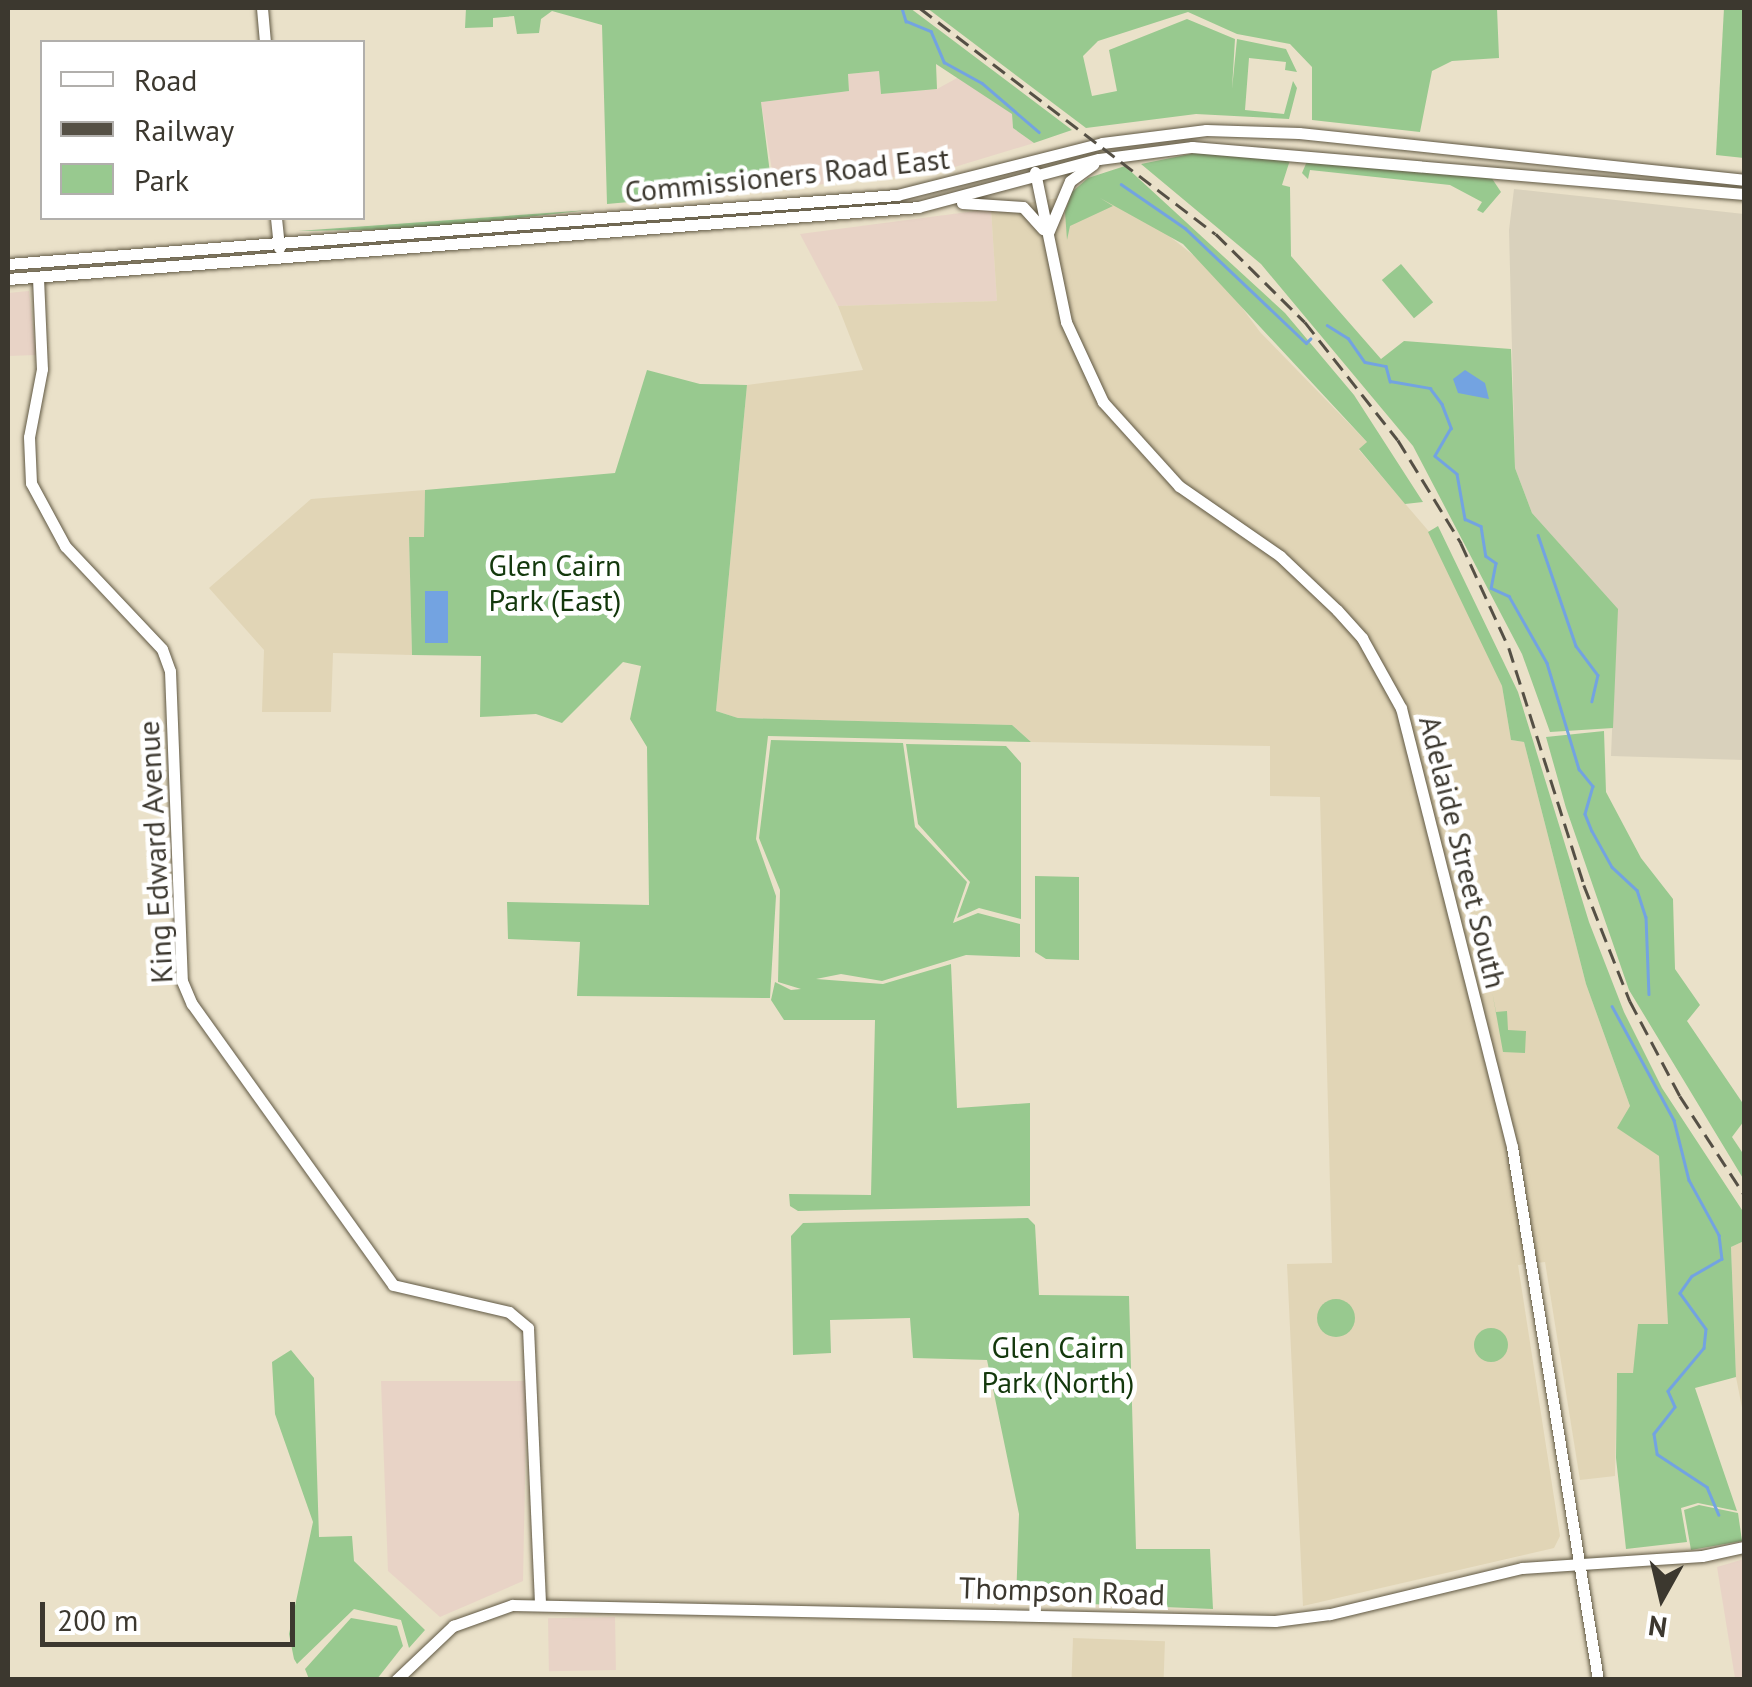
<!DOCTYPE html>
<style>
body{margin:0}
#map{position:relative;width:1752px;height:1687px;overflow:hidden;background:#eae1c9;font-family:"PT Sans",sans-serif}
div>[style]{position:absolute}
[style*='--x']{left:calc(var(--x)*1px);top:calc(var(--y)*1px);width:calc(var(--w)*1px);rotate:calc(var(--a)*1deg)}
.commercial>*{inset:0;background:#e8d3c6;transform-origin:0 0}
.built>*{inset:0;background:#e1d5b6;transform-origin:0 0}
.medical>*{inset:0;background:#d9d1bc}
.green>*{inset:0;background:#98c98f;transform-origin:0 0}
.round{border-radius:50%}
.water>*{inset:0;background:#73a3e1;transform-origin:0 0}
.stream>*{height:2.5px;margin:-1.25px;padding:0 1.25px;transform-origin:1.25px;border-radius:1.25px;background:#73a3e1}
.roads{filter:drop-shadow(0 0 2px #605843) drop-shadow(0 0 2px #605843)}
.secondary>*{height:11px;margin:-5.5px;padding:0 5.5px;transform-origin:5.5px;border-radius:5.5px;background:#fff}
.rail>*{height:2.5px;margin-top:-1.25px;transform-origin:0;background:repeating-linear-gradient(90deg,#555045 0 15px,transparent 0 23px)}
span{translate:-50% -50%;white-space:nowrap;text-align:center;line-height:1.15;-webkit-text-stroke:9px #fff;paint-order:stroke}
.street-label{font-size:30px;color:#3c382f}
.park-label{font-size:30px;color:#13380c}
.frame{position:absolute;inset:0;border:10px solid #3c382f;pointer-events:none}
.legend{position:absolute;left:40px;top:40px;width:325px;height:180px;box-sizing:border-box;background:#fff;border:2px solid #b1afac;margin:0;padding:12px 18px;list-style:none;font-size:30px;color:#3c382f}
.legend li{display:flex;align-items:center;gap:20px;height:50px}
.legend b{width:50px;border:2px solid #b1afac}
.north{position:absolute;left:1612px;top:1547px;width:100px;height:100px;-webkit-text-stroke:8px #fff;paint-order:stroke;rotate:188deg;font-size:28px;font-weight:700;line-height:40px;text-align:center;color:#3c382f}
.north::after{content:'';display:block;margin:auto;width:35px;height:45px;background:#3c382f;clip-path:polygon(50% 0,100% 100%,50% 72%,0 100%)}
.scale{position:absolute;left:40px;top:1602px;width:255px;height:45px;box-sizing:border-box;border:5px solid #3c382f;border-top:0;padding-left:12px;font-size:30px;line-height:35px;white-space:nowrap;color:#3c382f;-webkit-text-stroke:8px #fff;paint-order:stroke}
</style>
<div id="map">
<div class="commercial">
<div style="clip-path:polygon(879px 71px,881px 94px,937px 89px,959px 77px,1012px 114px,1013px 128px,1034px 143px,935px 173px,775px 189px,761px 102px,849px 91px,848px 74px)"></div>
<div style="clip-path:polygon(991px 209px,997px 301px,838px 306px,800px 234px)"></div>
<div style="clip-path:polygon(29px 291px,36px 355px,8px 356px,8px 293px)"></div>
<div style="clip-path:polygon(381px 1381px,527px 1381px,523px 1581px,440px 1617px,388px 1571px)"></div>
<div style="clip-path:polygon(1744px 1559px,1744px 1676px,1735px 1678px,1717px 1567px)"></div>
<div style="left:615px;top:1617px;width:53px;height:67px;rotate:89deg"></div>
</div>
<div class="built">
<div style="clip-path:polygon(1088px 193px,1148px 219px,1218px 275px,1260px 332px,1368px 443px,1359px 450px,1438px 542px,1502px 686px,1511px 740px,1524px 742px,1586px 984px,1630px 1106px,1659px 1156px,1667px 1268px,1668px 1325px,1633px 1373px,1617px 1373px,1615px 1476px,1580px 1480px,1545px 1262px,1518px 1265px,1560px 1536px,1554px 1548px,1303px 1606px,1287px 1264px,1332px 1263px,1320px 797px,1270px 796px,1270px 746px,1031px 742px,1012px 725px,738px 718px,716px 711px,747px 385px,863px 370px,838px 306px,997px 301px,991px 209px)"></div>
<div style="clip-path:polygon(425px 490px,424px 537px,409px 538px,412px 655px,333px 653px,331px 712px,262px 712px,264px 650px,209px 588px,311px 499px)"></div>
<div style="clip-path:polygon(1744px 1241px,1744px 1418px,1736px 1377px,1731px 1247px)"></div>
<div style="left:1073px;top:1638px;width:92px;height:41px;rotate:2deg"></div>
</div>
<div class="medical">
<div style="clip-path:polygon(1514px 189px,1744px 214px,1744px 760px,1611px 756px,1617px 609px,1532px 513px,1515px 468px,1509px 230px)"></div>
</div>
<div class="green">
<div style="clip-path:polygon(466px 8px,910px 8px,1072px 130px,1034px 143px,1013px 128px,1012px 114px,936px 64px,937px 89px,881px 94px,879px 71px,848px 74px,849px 91px,761px 102px,772px 189px,607px 204px,602px 25px,552px 11px,541px 19px,539px 33px,517px 34px,514px 16px,493px 18px,493px 27px,465px 28px)"></div>
<div style="clip-path:polygon(927px 8px,1497px 8px,1499px 58px,1452px 61px,1432px 71px,1420px 132px,1312px 120px,1312px 67px,1290px 44px,1237px 34px,1188px 12px,1098px 41px,1083px 56px,1092px 96px,1117px 91px,1109px 50px,1187px 19px,1235px 39px,1232px 89px,1237px 39px,1286px 49px,1297px 72px,1285px 70px,1286px 62px,1249px 58px,1245px 110px,1284px 114px,1293px 81px,1297px 88px,1289px 119px,1196px 114px,1086px 128px)"></div>
<div style="clip-path:polygon(1724px 8px,1744px 8px,1744px 158px,1716px 155px)"></div>
<div style="clip-path:polygon(1210px 150px,1290px 160px,1282px 185px,1290px 187px,1291px 256px,1381px 359px,1404px 341px,1511px 349px,1515px 468px,1532px 513px,1618px 609px,1613px 728px,1550px 732px,1522px 654px,1413px 446px,1261px 264px,1141px 164px)"></div>
<div style="clip-path:polygon(1308px 159px,1489px 174px,1501px 192px,1483px 213px,1477px 210px,1482px 202px,1450px 185px,1310px 170px,1308px 179px,1302px 173px)"></div>
<div style="clip-path:polygon(1125px 166px,1285px 313px,1354px 395px,1423px 502px,1405px 504px,1359px 449px,1367px 442px,1183px 244px,1100px 198px,1113px 206px,1070px 226px,1067px 240px,1065px 212px,1072px 192px,1088px 178px)"></div>
<div style="clip-path:polygon(589px 210px,421px 229px,298px 231px)"></div>
<div style="left:1401px;top:264px;width:50px;height:25px;rotate:50deg"></div>
<div style="clip-path:polygon(647px 370px,700px 384px,747px 385px,716px 711px,738px 718px,1012px 725px,1031px 742px,768px 736px,756px 839px,776px 896px,770px 998px,577px 996px,580px 942px,508px 939px,507px 902px,649px 905px,647px 747px,630px 719px,641px 666px,623px 662px,562px 723px,536px 714px,480px 717px,481px 656px,412px 655px,409px 537px,424px 537px,425px 490px,615px 473px)"></div>
<div style="clip-path:polygon(1438px 526px,1518px 692px,1589px 922px,1624px 1012px,1662px 1088px,1744px 1213px,1744px 1241px,1731px 1247px,1736px 1377px,1695px 1388px,1737px 1511px,1698px 1503px,1681px 1508px,1687px 1542px,1626px 1549px,1616px 1458px,1617px 1373px,1633px 1373px,1638px 1324px,1668px 1324px,1659px 1156px,1617px 1128px,1630px 1106px,1586px 984px,1524px 742px,1511px 740px,1502px 686px,1428px 532px)"></div>
<div style="clip-path:polygon(1604px 731px,1606px 792px,1641px 858px,1673px 899px,1675px 969px,1700px 1005px,1687px 1021px,1744px 1105px,1744px 1121px,1732px 1137px,1744px 1155px,1744px 1180px,1629px 990px,1566px 808px,1546px 737px)"></div>
<div style="clip-path:polygon(771px 740px,903px 743px,915px 827px,967px 882px,953px 923px,978px 913px,1020px 924px,1020px 957px,966px 955px,882px 981px,841px 974px,816px 979px,883px 984px,951px 964px,957px 1108px,1030px 1103px,1030px 1206px,798px 1211px,790px 1206px,789px 1194px,871px 1195px,875px 1020px,784px 1020px,771px 1000px,775px 982px,791px 990px,801px 989px,778px 982px,780px 890px,759px 838px)"></div>
<div style="clip-path:polygon(906px 744px,1006px 746px,1021px 763px,1021px 919px,979px 908px,957px 918px,970px 882px,918px 824px)"></div>
<div style="clip-path:polygon(1035px 876px,1079px 877px,1079px 960px,1046px 959px,1035px 952px)"></div>
<div style="clip-path:polygon(1492px 991px,1496px 1012px,1507px 1011px,1508px 1030px,1526px 1031px,1525px 1053px,1503px 1052px)"></div>
<div style="clip-path:polygon(1028px 1218px,1035px 1225px,1039px 1295px,1129px 1296px,1136px 1549px,1210px 1549px,1213px 1609px,1016px 1601px,1019px 1514px,987px 1360px,913px 1358px,910px 1318px,830px 1320px,831px 1353px,793px 1355px,791px 1236px,803px 1223px)"></div>
<div class="round" style="left:1317px;top:1299px;width:38px;height:38px"></div>
<div class="round" style="left:1474px;top:1328px;width:34px;height:34px"></div>
<div style="clip-path:polygon(291px 1350px,314px 1378px,319px 1537px,352px 1536px,354px 1561px,425px 1630px,409px 1648px,401px 1620px,354px 1609px,297px 1664px,294px 1659px,289px 1634px,313px 1522px,275px 1414px,272px 1362px)"></div>
<div style="clip-path:polygon(1699px 1505px,1738px 1513px,1742px 1541px,1691px 1550px,1684px 1510px)"></div>
<div style="clip-path:polygon(351px 1618px,397px 1626px,403px 1646px,377px 1679px,309px 1679px,305px 1669px)"></div>
</div>
<div class="water">
<div style="clip-path:polygon(1465px 370px,1485px 383px,1489px 399px,1458px 393px,1453px 379px)"></div>
<div style="left:425px;top:591px;width:23px;height:52px"></div>
</div>
<div class="stream">
<div style="--x:902;--y:8;--w:14;--a:73"></div>
<div style="--x:906;--y:21;--w:27;--a:22"></div>
<div style="--x:931;--y:31;--w:34;--a:67"></div>
<div style="--x:944;--y:62;--w:43;--a:28.9"></div>
<div style="--x:982;--y:83;--w:75;--a:40.7"></div>
<div style="--x:1121;--y:184;--w:78;--a:34.5"></div>
<div style="--x:1185;--y:228;--w:167;--a:43.5"></div>
<div style="--x:1306;--y:343;--w:6;--a:-45"></div>
<div style="--x:1327;--y:325;--w:25;--a:32"></div>
<div style="--x:1348;--y:338;--w:29;--a:55"></div>
<div style="--x:1365;--y:362;--w:21;--a:11"></div>
<div style="--x:1386;--y:366;--w:16;--a:75"></div>
<div style="--x:1390;--y:381;--w:41;--a:9.9"></div>
<div style="--x:1430;--y:388;--w:20;--a:53"></div>
<div style="--x:1442;--y:404;--w:26;--a:69"></div>
<div style="--x:1451;--y:428;--w:32;--a:120"></div>
<div style="--x:1435;--y:456;--w:28;--a:39"></div>
<div style="--x:1457;--y:474;--w:46;--a:79.9"></div>
<div style="--x:1465;--y:519;--w:17;--a:24"></div>
<div style="--x:1481;--y:526;--w:30;--a:81"></div>
<div style="--x:1486;--y:556;--w:12;--a:35"></div>
<div style="--x:1496;--y:563;--w:25;--a:101"></div>
<div style="--x:1491;--y:588;--w:20;--a:24"></div>
<div style="--x:1509;--y:596;--w:77;--a:60.4"></div>
<div style="--x:1547;--y:663;--w:111;--a:73.2"></div>
<div style="--x:1579;--y:769;--w:22;--a:51"></div>
<div style="--x:1593;--y:786;--w:29;--a:106"></div>
<div style="--x:1585;--y:814;--w:18;--a:68"></div>
<div style="--x:1592;--y:831;--w:41;--a:60.9"></div>
<div style="--x:1612;--y:867;--w:34;--a:43"></div>
<div style="--x:1637;--y:890;--w:28;--a:72"></div>
<div style="--x:1646;--y:917;--w:77;--a:87.8"></div>
<div style="--x:1538;--y:535;--w:117;--a:71.1"></div>
<div style="--x:1576;--y:646;--w:36;--a:53"></div>
<div style="--x:1598;--y:675;--w:27;--a:103"></div>
<div style="--x:1612;--y:1006;--w:130;--a:61.5"></div>
<div style="--x:1674;--y:1120;--w:62;--a:76"></div>
<div style="--x:1689;--y:1180;--w:63;--a:61.4"></div>
<div style="--x:1719;--y:1235;--w:24;--a:83"></div>
<div style="--x:1722;--y:1259;--w:34;--a:150"></div>
<div style="--x:1692;--y:1276;--w:21;--a:125"></div>
<div style="--x:1680;--y:1293;--w:44;--a:54.2"></div>
<div style="--x:1706;--y:1329;--w:19;--a:96"></div>
<div style="--x:1704;--y:1348;--w:56;--a:129.9"></div>
<div style="--x:1668;--y:1391;--w:17;--a:66"></div>
<div style="--x:1675;--y:1407;--w:34;--a:128"></div>
<div style="--x:1654;--y:1434;--w:20;--a:81"></div>
<div style="--x:1657;--y:1454;--w:60;--a:33.4"></div>
<div style="--x:1707;--y:1487;--w:30;--a:67"></div>
</div>
<div class="roads">
<div class="secondary">
<div style="--x:262;--y:8;--w:34;--a:85"></div>
<div style="--x:1035;--y:172;--w:153;--a:78.3"></div>
<div style="--x:1066;--y:322;--w:88;--a:65.2"></div>
<div style="--x:1103;--y:402;--w:113;--a:47.9"></div>
<div style="--x:1179;--y:486;--w:123;--a:34.7"></div>
<div style="--x:1280;--y:556;--w:79;--a:43.5"></div>
<div style="--x:1337;--y:610;--w:38;--a:48"></div>
<div style="--x:1362;--y:638;--w:80;--a:60.9"></div>
<div style="--x:1401;--y:708;--w:453;--a:75.8"></div>
<div style="--x:1512;--y:1147;--w:540;--a:80.83"></div>
<div style="--x:962;--y:203;--w:61;--a:3.8"></div>
<div style="--x:1023;--y:207;--w:30;--a:48"></div>
<div style="--x:276;--y:218;--w:30;--a:84"></div>
<div style="--x:1048;--y:233;--w:56;--a:-67.1"></div>
<div style="--x:1070;--y:181;--w:29;--a:-36"></div>
<div style="--x:8;--y:264;--w:892;--a:-4.44"></div>
<div style="--x:897;--y:195;--w:211;--a:-14.2"></div>
<div style="--x:1102;--y:143;--w:105;--a:-7.1"></div>
<div style="--x:1206;--y:130;--w:93;--a:1.8"></div>
<div style="--x:1299;--y:133;--w:447;--a:6"></div>
<div style="--x:38;--y:278;--w:91;--a:87.5"></div>
<div style="--x:42;--y:369;--w:69;--a:100.8"></div>
<div style="--x:29;--y:437;--w:46;--a:87.5"></div>
<div style="--x:31;--y:483;--w:72;--a:61.6"></div>
<div style="--x:65;--y:546;--w:141;--a:46.7"></div>
<div style="--x:162;--y:649;--w:23;--a:70"></div>
<div style="--x:170;--y:671;--w:310;--a:87.8"></div>
<div style="--x:182;--y:981;--w:25;--a:67"></div>
<div style="--x:192;--y:1004;--w:345;--a:54.4"></div>
<div style="--x:393;--y:1285;--w:119;--a:13.1"></div>
<div style="--x:509;--y:1312;--w:25;--a:40"></div>
<div style="--x:528;--y:1328;--w:277;--a:87.5"></div>
<div style="--x:8;--y:279;--w:913;--a:-4.52"></div>
<div style="--x:918;--y:207;--w:187;--a:-14.9"></div>
<div style="--x:1099;--y:159;--w:94;--a:-7.4"></div>
<div style="--x:1192;--y:147;--w:554;--a:4.87"></div>
<div style="--x:396;--y:1680;--w:79;--a:-43.5"></div>
<div style="--x:453;--y:1626;--w:63;--a:-19.6"></div>
<div style="--x:512;--y:1605;--w:763;--a:1.2"></div>
<div style="--x:1275;--y:1621;--w:55;--a:-7.3"></div>
<div style="--x:1330;--y:1614;--w:197;--a:-13.5"></div>
<div style="--x:1522;--y:1568;--w:180;--a:-3.8"></div>
<div style="--x:1702;--y:1556;--w:43;--a:-12.1"></div>
</div>
</div>
<div class="rail">
<div style="--x:920;--y:8;--w:372;--a:37.4"></div>
<div style="--x:1216;--y:234;--w:125;--a:44.7"></div>
<div style="--x:1305;--y:322;--w:150;--a:51.8"></div>
<div style="--x:1398;--y:440;--w:121;--a:58.5"></div>
<div style="--x:1461;--y:543;--w:115;--a:65.4"></div>
<div style="--x:1509;--y:648;--w:249;--a:72.4"></div>
<div style="--x:1584;--y:885;--w:125;--a:68.4"></div>
<div style="--x:1630;--y:1001;--w:107;--a:62.2"></div>
<div style="--x:1680;--y:1096;--w:117;--a:56.9"></div>
</div>
<div class="street-label">
<span style="left:787px;top:175px;rotate:-6deg">Commissioners Road East</span>
<span style="left:155px;top:852px;rotate:-93deg">King Edward Avenue</span>
<span style="left:1463px;top:852px;rotate:76deg">Adelaide Street South</span>
<span style="left:1062px;top:1591px;rotate:2deg">Thompson Road</span>
</div>
<div class="park-label">
<span style="left:555px;top:582px">Glen Cairn<br>Park (East)</span>
<span style="left:1058px;top:1364px">Glen Cairn<br>Park (North)</span>
</div>
<div class="frame"></div>
<ul class="legend">
<li><b style="height:12px;background:#fff"></b>Road</li>
<li><b style="height:12px;background:#555045"></b>Railway</li>
<li><b style="height:28px;background:#98c98f"></b>Park</li>
</ul>
<div class="north">N</div>
<div class="scale">200 m</div>
</div>
